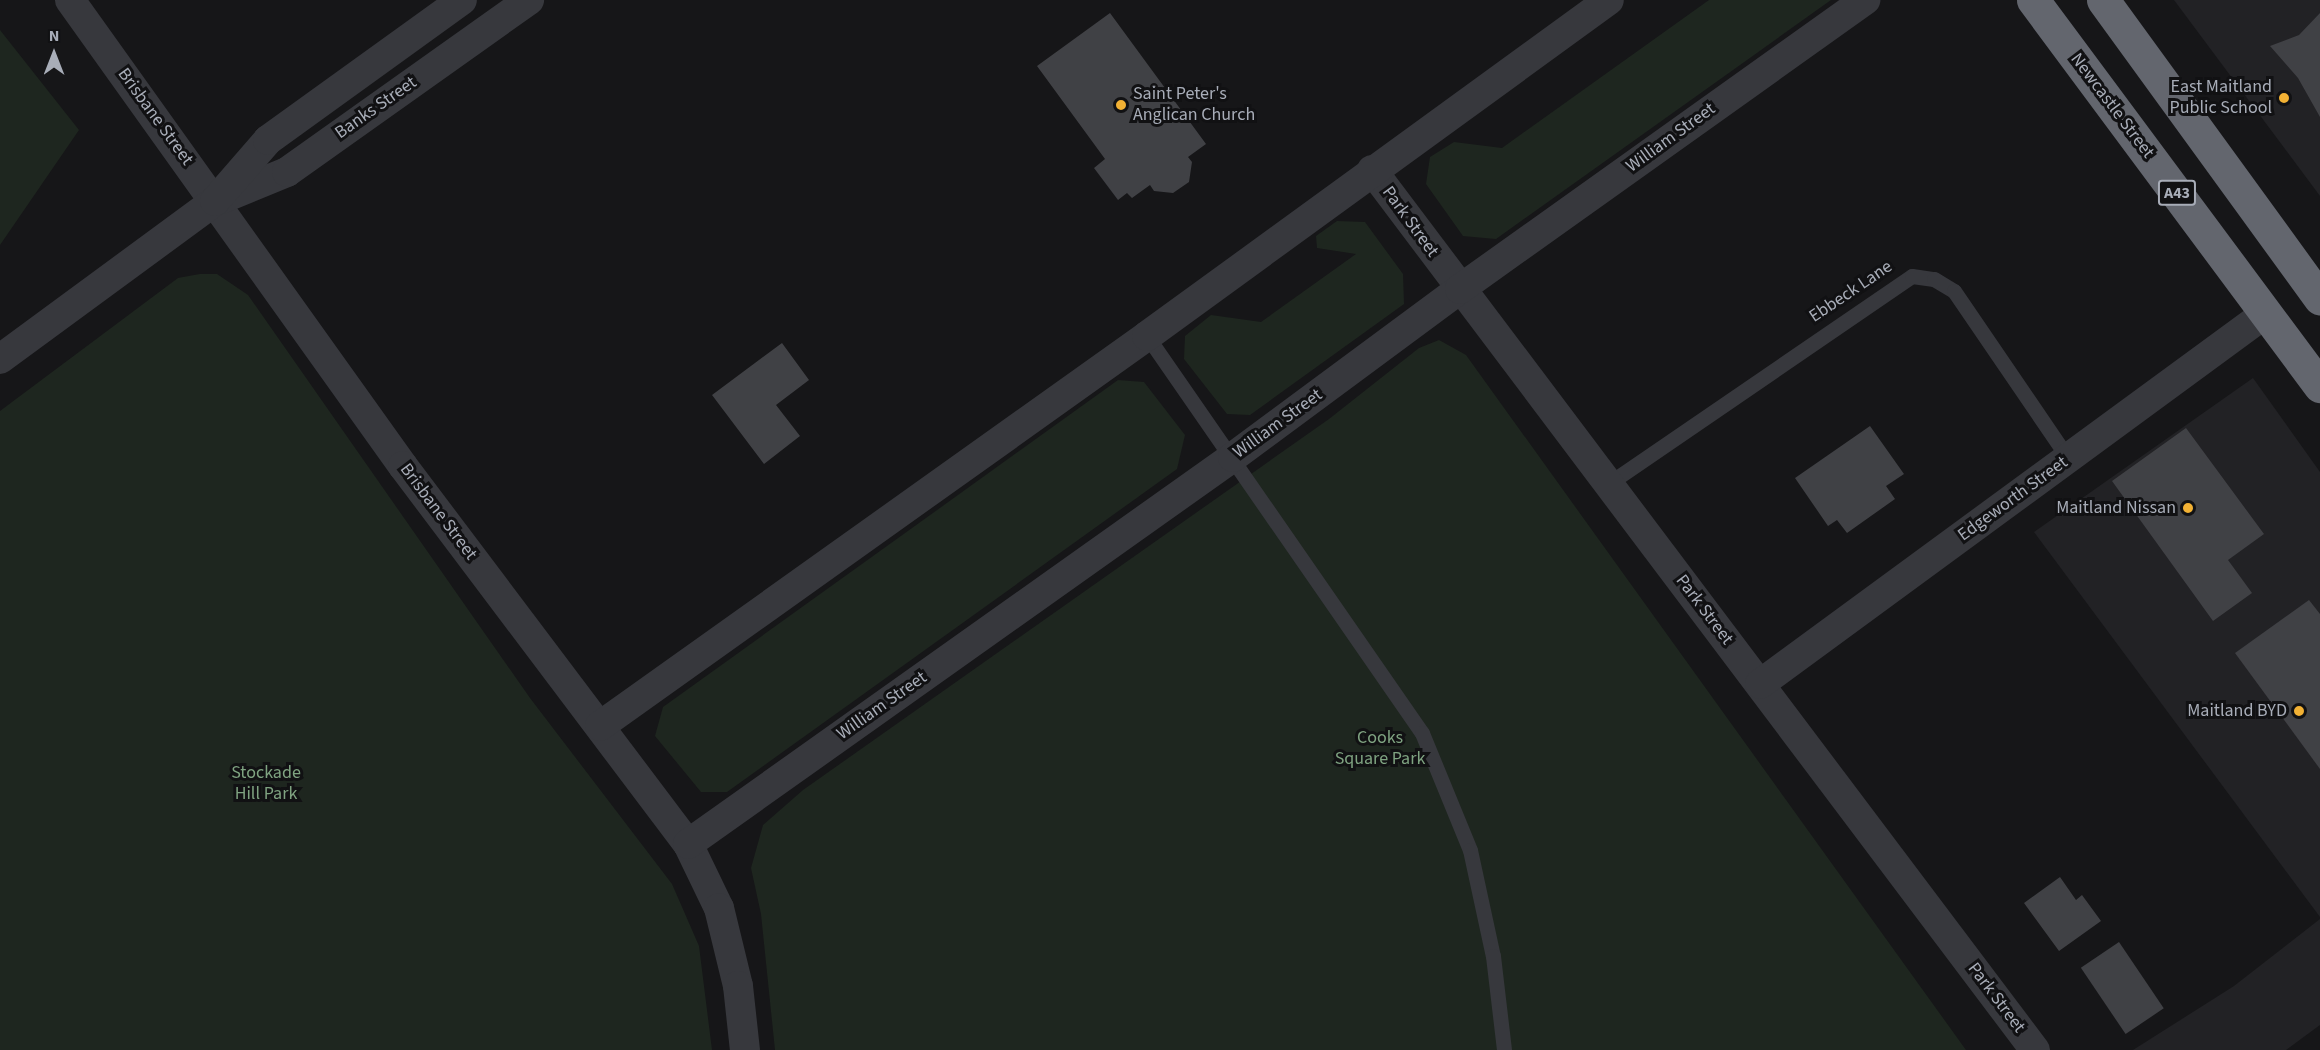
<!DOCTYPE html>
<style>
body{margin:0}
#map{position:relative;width:2320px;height:1050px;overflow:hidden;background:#161618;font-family:"Source Sans 3",sans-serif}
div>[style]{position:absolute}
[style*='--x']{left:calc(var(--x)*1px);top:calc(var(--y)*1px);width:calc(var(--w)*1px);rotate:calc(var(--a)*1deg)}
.built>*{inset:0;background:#222225}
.green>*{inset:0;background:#1e261f}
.building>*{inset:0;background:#404145;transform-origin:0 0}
.lane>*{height:15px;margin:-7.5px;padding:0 7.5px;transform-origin:7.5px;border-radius:7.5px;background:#37383d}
.street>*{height:30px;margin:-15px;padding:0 15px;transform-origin:15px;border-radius:15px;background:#37383d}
.highway>*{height:33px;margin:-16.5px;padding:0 16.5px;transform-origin:16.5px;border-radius:16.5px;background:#63666e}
.dots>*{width:16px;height:16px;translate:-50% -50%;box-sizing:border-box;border:3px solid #111113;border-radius:50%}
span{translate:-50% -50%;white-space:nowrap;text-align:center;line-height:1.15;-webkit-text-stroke:6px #111113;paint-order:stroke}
.shield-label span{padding:2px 4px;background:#111113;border:2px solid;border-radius:4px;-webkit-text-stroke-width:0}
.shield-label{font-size:16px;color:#a8adb8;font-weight:700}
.poi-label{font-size:18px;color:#a8adb8}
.right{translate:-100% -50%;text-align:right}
.left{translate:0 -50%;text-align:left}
.street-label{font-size:18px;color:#a8adb8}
.park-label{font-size:18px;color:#7fa381}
.north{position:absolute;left:24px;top:24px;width:60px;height:60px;-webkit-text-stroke:4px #111113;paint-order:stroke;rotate:0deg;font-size:16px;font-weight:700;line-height:24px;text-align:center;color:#a8adb8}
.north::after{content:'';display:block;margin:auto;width:21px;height:27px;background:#a8adb8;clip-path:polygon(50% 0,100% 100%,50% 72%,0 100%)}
</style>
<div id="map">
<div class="built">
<div style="clip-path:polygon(2174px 0,2320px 0,2320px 196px)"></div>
<div style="clip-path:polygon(2253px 378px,2320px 472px,2320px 917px,2034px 532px)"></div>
<div style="clip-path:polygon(2320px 919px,2320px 1025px,2286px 1050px,2133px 1050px,2234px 986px)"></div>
</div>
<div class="green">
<div style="clip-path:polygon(1709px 0,1831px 0,1496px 239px,1463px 236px,1426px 184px,1430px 157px,1454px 142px,1502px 148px)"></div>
<div style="clip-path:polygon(0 30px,79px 130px,0 245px)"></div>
<div style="clip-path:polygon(1337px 221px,1365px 222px,1403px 274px,1404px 304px,1250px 415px,1227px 414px,1184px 359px,1185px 336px,1211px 315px,1261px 322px,1356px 254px,1317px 248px,1316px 236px)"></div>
<div style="clip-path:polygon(200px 274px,217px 274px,248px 295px,530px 698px,672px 884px,699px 946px,712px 1050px,0 1050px,0 411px,178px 278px)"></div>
<div style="clip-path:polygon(1439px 340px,1466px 355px,1966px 1050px,775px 1050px,761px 914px,751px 868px,763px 825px,803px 790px,1329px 419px,1419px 348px)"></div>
<div style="clip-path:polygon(1118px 380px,1144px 382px,1185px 435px,1177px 469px,727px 792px,701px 792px,655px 736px,663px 707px)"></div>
</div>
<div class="building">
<div style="clip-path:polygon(1110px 13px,1206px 144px,1188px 157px,1192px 162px,1189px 182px,1173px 193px,1154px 191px,1150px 185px,1132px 198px,1127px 193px,1118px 200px,1094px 168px,1105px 159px,1037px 66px)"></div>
<div style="clip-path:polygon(2320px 13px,2320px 117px,2298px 78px,2270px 46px,2299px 35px)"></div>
<div style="clip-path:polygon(782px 343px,809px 380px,776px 405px,800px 436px,764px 464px,712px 395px)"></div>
<div style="clip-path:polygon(1870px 426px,1904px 474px,1886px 486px,1895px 499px,1847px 533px,1837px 520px,1828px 526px,1795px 478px)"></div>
<div style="clip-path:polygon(2186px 428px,2264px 534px,2228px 560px,2252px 593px,2213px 621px,2112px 481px)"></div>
<div style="clip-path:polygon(2309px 600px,2320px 614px,2320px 769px,2235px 653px)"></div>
<div style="clip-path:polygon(2060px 877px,2076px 900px,2082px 895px,2101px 921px,2059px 951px,2024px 903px)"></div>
<div style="left:2119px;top:942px;width:80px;height:46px;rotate:56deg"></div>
</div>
<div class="lane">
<div style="--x:1147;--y:336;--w:483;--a:55.3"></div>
<div style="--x:1422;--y:733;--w:126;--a:67.7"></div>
<div style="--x:1470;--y:850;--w:108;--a:77.8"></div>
<div style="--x:1493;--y:956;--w:95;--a:83.3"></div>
<div style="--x:1608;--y:484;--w:368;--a:-34.4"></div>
<div style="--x:1912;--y:276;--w:22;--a:8"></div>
<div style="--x:1934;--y:279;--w:23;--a:31"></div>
<div style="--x:1954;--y:291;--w:202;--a:55.7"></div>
</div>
<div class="street">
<div style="--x:70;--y:0;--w:573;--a:54.45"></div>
<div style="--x:403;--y:466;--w:473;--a:53"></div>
<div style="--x:688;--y:844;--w:71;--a:64.2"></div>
<div style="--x:719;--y:908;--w:80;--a:76.3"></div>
<div style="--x:738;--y:986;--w:64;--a:83.8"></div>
<div style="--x:1372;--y:170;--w:1102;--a:53.01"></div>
<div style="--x:221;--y:199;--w:71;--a:-22.2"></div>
<div style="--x:287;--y:172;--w:297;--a:-35.4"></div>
<div style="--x:0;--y:359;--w:267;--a:-36.3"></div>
<div style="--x:215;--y:201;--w:81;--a:-49"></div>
<div style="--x:268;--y:140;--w:239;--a:-35.8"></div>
<div style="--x:1760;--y:684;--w:627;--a:-36.25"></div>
<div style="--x:600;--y:726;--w:672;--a:-35.49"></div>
<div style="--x:1147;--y:336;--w:571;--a:-36.03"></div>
<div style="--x:688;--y:844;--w:668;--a:-35.38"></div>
<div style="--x:1233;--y:457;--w:282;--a:-36.5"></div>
<div style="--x:1460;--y:289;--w:498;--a:-35.5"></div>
</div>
<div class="highway">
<div style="--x:2033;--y:0;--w:481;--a:53.4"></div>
<div style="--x:2103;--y:0;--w:369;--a:54"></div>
</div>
<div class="dots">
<div style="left:2284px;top:98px;background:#f2b134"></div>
<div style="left:1121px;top:105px;background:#f2b134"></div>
<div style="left:2188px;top:508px;background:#f2b134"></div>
<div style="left:2299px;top:711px;background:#f2b134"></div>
</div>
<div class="shield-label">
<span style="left:2177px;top:193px">A43</span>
</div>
<div class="poi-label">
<span class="right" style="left:2272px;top:98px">East Maitland<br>Public School</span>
<span class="left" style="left:1133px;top:105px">Saint Peter's<br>Anglican Church</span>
<span class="right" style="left:2176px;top:508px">Maitland Nissan</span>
<span class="right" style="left:2287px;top:711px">Maitland BYD</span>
</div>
<div class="street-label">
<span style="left:2112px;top:106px;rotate:53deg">Newcastle Street</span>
<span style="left:376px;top:108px;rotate:-35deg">Banks Street</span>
<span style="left:155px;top:117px;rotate:54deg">Brisbane Street</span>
<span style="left:1671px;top:138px;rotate:-36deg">William Street</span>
<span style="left:1410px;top:222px;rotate:54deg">Park Street</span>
<span style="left:1851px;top:292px;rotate:-34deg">Ebbeck Lane</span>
<span style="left:1278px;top:424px;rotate:-36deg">William Street</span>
<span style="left:2013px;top:499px;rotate:-36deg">Edgeworth Street</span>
<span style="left:438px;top:512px;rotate:53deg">Brisbane Street</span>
<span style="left:1704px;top:610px;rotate:53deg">Park Street</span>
<span style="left:882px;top:706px;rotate:-35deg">William Street</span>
<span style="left:1996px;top:998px;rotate:53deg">Park Street</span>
</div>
<div class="park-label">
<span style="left:1380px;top:749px">Cooks<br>Square Park</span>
<span style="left:266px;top:784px">Stockade<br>Hill Park</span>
</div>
<div class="north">N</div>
</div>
